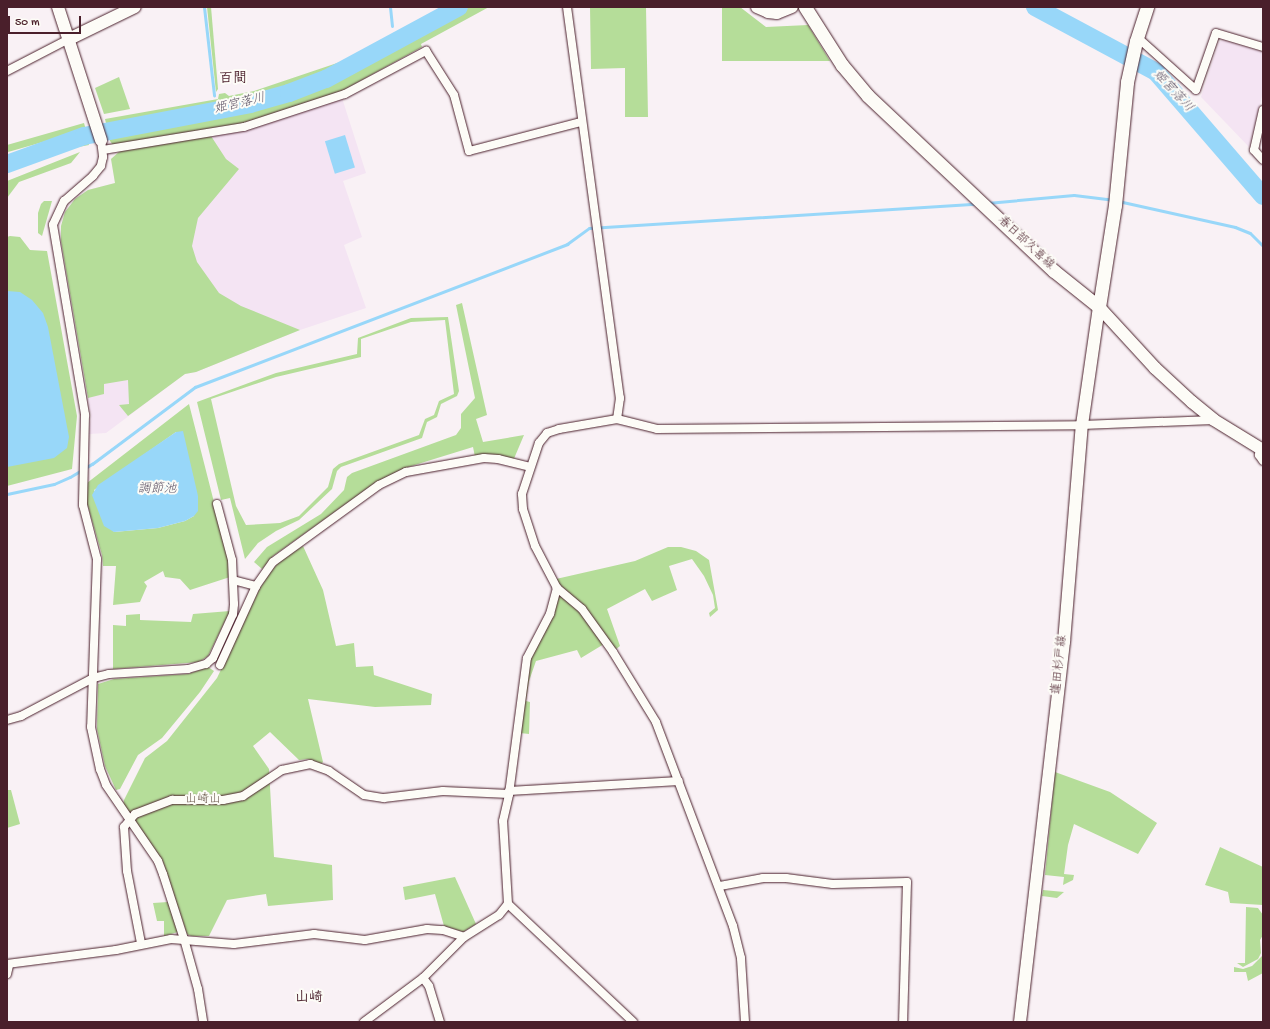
<!DOCTYPE html>
<meta charset="utf-8">
<style>
body{margin:0}
#map{position:relative;width:1270px;height:1029px;overflow:hidden;background:#f9f1f5;font-family:"Gochi Hand","Klee One",sans-serif}
div>[style]{position:absolute}
[style*='--x']{left:calc(var(--x)*1px);top:calc(var(--y)*1px);width:calc(var(--w)*1px);rotate:calc(var(--a)*1deg)}
.built>*{inset:0;background:#f4e4f3}
.green>*{inset:0;background:#b5dd99;transform-origin:0 0}
.water>*{inset:0;background:#98d7f9;transform-origin:0 0}
.stream>*{height:3px;margin:-1.5px;padding:0 1.5px;transform-origin:1.5px;border-radius:1.5px;background:#98d7f9}
.river>*{height:18px;margin:-9px;padding:0 9px;transform-origin:9px;border-radius:9px;background:#98d7f9}
.roads{filter:drop-shadow(0 0 1px #4a1f2b) drop-shadow(0 0 1px #4a1f2b)}
.street>*{height:8px;margin:-4px;padding:0 4px;transform-origin:4px;border-radius:4px;background:#fdfcf7}
.secondary>*{height:12px;margin:-6px;padding:0 6px;transform-origin:6px;border-radius:6px;background:#fdfcf7}
.primary>*{height:13px;margin:-6.5px;padding:0 6.5px;transform-origin:6.5px;border-radius:6.5px;background:#fdfcf7}
span{translate:-50% -50%;white-space:nowrap;text-align:center;line-height:1.15;-webkit-text-stroke:4px #fdfcf7;paint-order:stroke}
.street-label{font-size:12px;color:#4a1f2b}
.park-label{font-size:12px;color:#6a584c}
.water-label{font-size:13px;color:#615669;font-style:italic}
.quarter-label{font-size:14px;color:#4a1f2b;font-weight:700}
.frame{position:absolute;inset:0;border:8px solid #4a1f2b;pointer-events:none}
.scale{position:absolute;left:8px;top:16px;width:73px;height:18px;box-sizing:border-box;border:2px solid #4a1f2b;border-top:0;padding-left:5px;font-size:12px;line-height:14px;white-space:nowrap;color:#4a1f2b;-webkit-text-stroke:3px #fdfcf7;paint-order:stroke}
</style>
<div id="map">
<div class="built">
<div style="clip-path:polygon(1223px 40px,1263px 52px,1263px 92px,1249px 147px,1201px 97px,1219px 42px)"></div>
<div style="clip-path:polygon(342px 98px,366px 173px,343px 181px,362px 237px,344px 245px,366px 308px,300px 330px,196px 372px,185px 374px,106px 433px,89px 434px,91px 416px,61px 241px,61px 226px,65px 212px,75px 199px,88px 190px,115px 183px,111px 159px)"></div>
</div>
<div class="green">
<div style="clip-path:polygon(207px 7px,211px 7px,218px 89px,216px 92px)"></div>
<div style="clip-path:polygon(442px 7px,452px 7px,346px 66px,297px 85px,245px 101px,107px 128px,105px 119px,218px 99px,219px 94px,225px 93px,229px 96px,254px 91px,349px 59px)"></div>
<div style="clip-path:polygon(468px 7px,489px 7px,421px 44px,422px 47px,342px 91px,241px 124px,113px 145px,110px 141px,109px 135px,258px 108px,306px 93px,353px 74px)"></div>
<div style="clip-path:polygon(590px 7px,646px 7px,648px 117px,625px 117px,625px 68px,591px 69px)"></div>
<div style="clip-path:polygon(722px 7px,740px 7px,766px 27px,808px 25px,830px 61px,722px 61px)"></div>
<div style="clip-path:polygon(119px 77px,130px 109px,104px 114px,95px 88px)"></div>
<div style="left:84px;top:123px;width:7px;height:81px;rotate:74deg"></div>
<div style="clip-path:polygon(211px 136px,226px 159px,239px 169px,198px 218px,192px 246px,197px 262px,219px 293px,241px 306px,300px 330px,196px 372px,185px 374px,128px 416px,119px 405px,129px 404px,128px 380px,104px 384px,104px 394px,88px 398px,61px 241px,61px 226px,65px 212px,75px 199px,88px 190px,115px 183px,111px 159px,120px 151px)"></div>
<div style="left:88px;top:140px;width:5px;height:86px;rotate:79deg"></div>
<div style="clip-path:polygon(80px 152px,71px 163px,19px 182px,7px 198px,7px 181px)"></div>
<div style="clip-path:polygon(44px 201px,52px 201px,42px 236px,38px 233px,38px 213px,41px 204px)"></div>
<div style="clip-path:polygon(10px 236px,20px 237px,30px 250px,47px 251px,77px 416px,72px 469px,7px 486px,7px 237px)"></div>
<div style="clip-path:polygon(462px 303px,487px 415px,476px 419px,483px 442px,524px 435px,513px 461px,475px 457px,473px 447px,405px 468px,375px 483px,273px 556px,262px 569px,254px 562px,267px 547px,321px 514px,344px 490px,347px 477px,352px 473px,456px 435px,461px 428px,461px 414px,475px 398px,456px 305px)"></div>
<div style="clip-path:polygon(evenodd,448px 317px,459px 391px,457px 396px,441px 404px,437px 417px,427px 422px,422px 438px,341px 467px,337px 471px,332px 489px,299px 520px,276px 531px,258px 543px,245px 559px,230px 498px,221px 500px,197px 402px,276px 373px,357px 354px,358px 338px,411px 318px,448px 317px,445px 320px,454px 394px,439px 401px,434px 415px,425px 419px,419px 435px,339px 464px,333px 469px,328px 487px,299px 516px,280px 523px,246px 525px,236px 506px,211px 399px,276px 377px,361px 357px,361px 339px,411px 322px,445px 320px)"></div>
<div style="clip-path:polygon(evenodd,189px 404px,229px 561px,230px 577px,190px 590px,180px 579px,165px 577px,163px 571px,144px 582px,147px 586px,140px 602px,113px 605px,116px 566px,103px 566px,102px 555px,87px 503px,87px 483px,189px 404px,176px 432px,194px 516px,185px 521px,158px 528px,114px 532px,94px 490px,176px 432px)"></div>
<div style="clip-path:polygon(303px 546px,323px 590px,336px 646px,354px 643px,356px 667px,373px 666px,374px 675px,432px 694px,431px 705px,375px 707px,308px 699px,323px 762px,321px 764px,308px 759px,299px 760px,270px 732px,253px 746px,269px 769px,274px 857px,332px 865px,333px 900px,268px 906px,266px 894px,227px 900px,209px 936px,191px 936px,187px 934px,163px 862px,123px 806px,124px 800px,145px 758px,167px 741px,217px 678px,260px 588px,271px 571px,281px 560px)"></div>
<div style="clip-path:polygon(668px 547px,681px 547px,696px 551px,709px 560px,718px 610px,710px 617px,709px 613px,715px 608px,713px 595px,704px 576px,692px 559px,669px 566px,677px 590px,652px 601px,645px 589px,607px 609px,620px 646px,615px 650px,609px 641px,581px 658px,577px 650px,536px 661px,529px 681px,526px 701px,530px 702px,529px 734px,520px 733px,530px 658px,562px 588px,556px 579px,635px 561px)"></div>
<div style="clip-path:polygon(230px 611px,208px 656px,199px 662px,113px 669px,113px 625px,126px 626px,126px 615px,140px 614px,140px 620px,191px 622px,193px 614px)"></div>
<div style="clip-path:polygon(208px 667px,214px 671px,200px 692px,162px 738px,138px 755px,120px 789px,116px 790px,105px 766px,97px 729px,98px 684px,114px 679px,188px 674px)"></div>
<div style="clip-path:polygon(1055px 772px,1110px 792px,1157px 823px,1138px 854px,1074px 824px,1068px 845px,1064px 874px,1074px 875px,1073px 880px,1063px 885px,1064px 877px,1045px 875px)"></div>
<div style="clip-path:polygon(7px 790px,11px 790px,20px 824px,7px 828px)"></div>
<div style="clip-path:polygon(1220px 847px,1263px 867px,1263px 905px,1230px 903px,1228px 892px,1205px 885px)"></div>
<div style="clip-path:polygon(455px 877px,476px 924px,463px 932px,444px 926px,435px 894px,405px 900px,403px 887px)"></div>
<div style="clip-path:polygon(1043px 890px,1064px 892px,1057px 898px,1042px 896px)"></div>
<div style="clip-path:polygon(168px 902px,178px 932px,164px 936px,164px 921px,157px 921px,153px 903px)"></div>
<div style="clip-path:polygon(1246px 907px,1258px 908px,1263px 915px,1263px 935px,1260px 940px,1261px 953px,1258px 959px,1243px 967px,1237px 963px,1245px 963px)"></div>
<div style="clip-path:polygon(1263px 955px,1263px 973px,1248px 981px,1246px 972px,1234px 972px,1234px 967px,1243px 969px,1252px 966px)"></div>
</div>
<div class="water">
<div style="left:345px;top:135px;width:34px;height:21px;rotate:73deg"></div>
<div style="clip-path:polygon(7px 291px,20px 292px,32px 300px,43px 313px,48px 327px,69px 437px,67px 448px,54px 458px,7px 467px)"></div>
<div style="clip-path:polygon(183px 431px,198px 496px,198px 511px,194px 516px,185px 521px,158px 528px,114px 532px,104px 526px,92px 495px,98px 485px,176px 432px)"></div>
</div>
<div class="stream">
<div style="--x:204;--y:7;--w:89;--a:83.5"></div>
<div style="--x:390;--y:7;--w:19;--a:84"></div>
<div style="--x:1118;--y:201;--w:120;--a:12.5"></div>
<div style="--x:1235;--y:227;--w:16;--a:22"></div>
<div style="--x:1250;--y:233;--w:18;--a:45"></div>
<div style="--x:987;--y:203;--w:87;--a:-5.3"></div>
<div style="--x:1074;--y:195;--w:39;--a:7"></div>
<div style="--x:7;--y:494;--w:48;--a:-12"></div>
<div style="--x:54;--y:484;--w:17;--a:-24"></div>
<div style="--x:70;--y:477;--w:26;--a:-31"></div>
<div style="--x:92;--y:464;--w:129;--a:-36.8"></div>
<div style="--x:195;--y:387;--w:399;--a:-21"></div>
<div style="--x:567;--y:244;--w:27;--a:-36"></div>
<div style="--x:589;--y:228;--w:387;--a:-3.6"></div>
</div>
<div class="river">
<div style="--x:1035;--y:7;--w:137;--a:28.2"></div>
<div style="--x:1156;--y:72;--w:164;--a:49.2"></div>
<div style="--x:7;--y:164;--w:82;--a:-20"></div>
<div style="--x:84;--y:136;--w:169;--a:-10.9"></div>
<div style="--x:250;--y:104;--w:41;--a:-15.8"></div>
<div style="--x:289;--y:93;--w:40;--a:-21"></div>
<div style="--x:326;--y:79;--w:151;--a:-28.4"></div>
</div>
<div class="roads">
<div class="street">
<div style="--x:567;--y:7;--w:395;--a:82.3"></div>
<div style="--x:620;--y:398;--w:21;--a:98"></div>
<div style="--x:1137;--y:37;--w:79;--a:41.9"></div>
<div style="--x:1196;--y:90;--w:60;--a:-70.7"></div>
<div style="--x:1216;--y:33;--w:49;--a:16.6"></div>
<div style="--x:7;--y:71;--w:70;--a:-27.3"></div>
<div style="--x:1263;--y:110;--w:41;--a:102.7"></div>
<div style="--x:1254;--y:150;--w:13;--a:48"></div>
<div style="--x:101;--y:140;--w:17;--a:83"></div>
<div style="--x:103;--y:157;--w:9;--a:103"></div>
<div style="--x:101;--y:166;--w:13;--a:129"></div>
<div style="--x:93;--y:176;--w:38;--a:139"></div>
<div style="--x:64;--y:201;--w:26;--a:115"></div>
<div style="--x:53;--y:225;--w:193;--a:80.4"></div>
<div style="--x:85;--y:415;--w:90;--a:91.3"></div>
<div style="--x:83;--y:505;--w:56;--a:75.5"></div>
<div style="--x:97;--y:559;--w:168;--a:92"></div>
<div style="--x:91;--y:727;--w:43;--a:77.9"></div>
<div style="--x:100;--y:769;--w:17;--a:69"></div>
<div style="--x:106;--y:785;--w:92;--a:55.6"></div>
<div style="--x:158;--y:861;--w:14;--a:69"></div>
<div style="--x:163;--y:874;--w:68;--a:72.1"></div>
<div style="--x:184;--y:939;--w:52;--a:74.4"></div>
<div style="--x:198;--y:989;--w:33;--a:81"></div>
<div style="--x:103;--y:150;--w:143;--a:-9.3"></div>
<div style="--x:244;--y:127;--w:106;--a:-18.1"></div>
<div style="--x:345;--y:94;--w:92;--a:-28"></div>
<div style="--x:426;--y:51;--w:52;--a:57.5"></div>
<div style="--x:454;--y:95;--w:58;--a:75"></div>
<div style="--x:469;--y:151;--w:116;--a:-14.5"></div>
<div style="--x:1260;--y:448;--w:7;--a:98"></div>
<div style="--x:1259;--y:455;--w:7;--a:56"></div>
<div style="--x:233;--y:580;--w:24;--a:15"></div>
<div style="--x:220;--y:665;--w:87;--a:-65.5"></div>
<div style="--x:256;--y:586;--w:29;--a:-55"></div>
<div style="--x:273;--y:562;--w:131;--a:-36"></div>
<div style="--x:379;--y:485;--w:30;--a:-26"></div>
<div style="--x:406;--y:472;--w:79;--a:-10.2"></div>
<div style="--x:484;--y:458;--w:14;--a:4"></div>
<div style="--x:498;--y:459;--w:33;--a:14"></div>
<div style="--x:7;--y:720;--w:15;--a:-16"></div>
<div style="--x:21;--y:716;--w:81;--a:-27.8"></div>
<div style="--x:93;--y:678;--w:16;--a:-14"></div>
<div style="--x:109;--y:674;--w:79;--a:-3.6"></div>
<div style="--x:188;--y:669;--w:19;--a:-16"></div>
<div style="--x:206;--y:664;--w:9;--a:-41"></div>
<div style="--x:213;--y:658;--w:48;--a:-65.6"></div>
<div style="--x:233;--y:614;--w:10;--a:-84"></div>
<div style="--x:234;--y:604;--w:44;--a:-92.6"></div>
<div style="--x:232;--y:560;--w:58;--a:-105"></div>
<div style="--x:509;--y:791;--w:170;--a:-3.4"></div>
<div style="--x:720;--y:886;--w:44;--a:-10.5"></div>
<div style="--x:763;--y:878;--w:23;--a:0"></div>
<div style="--x:786;--y:878;--w:47;--a:7.3"></div>
<div style="--x:833;--y:884;--w:74;--a:-1.5"></div>
<div style="--x:907;--y:882;--w:140;--a:91.6"></div>
<div style="--x:508;--y:904;--w:172;--a:43.3"></div>
<div style="--x:141;--y:943;--w:73;--a:-101"></div>
<div style="--x:127;--y:871;--w:44;--a:-93.9"></div>
<div style="--x:124;--y:827;--w:17;--a:-50"></div>
<div style="--x:135;--y:814;--w:40;--a:-21"></div>
<div style="--x:172;--y:800;--w:51;--a:0"></div>
<div style="--x:223;--y:800;--w:20;--a:-11"></div>
<div style="--x:243;--y:796;--w:47;--a:-33.7"></div>
<div style="--x:282;--y:770;--w:29;--a:-12"></div>
<div style="--x:310;--y:764;--w:20;--a:20"></div>
<div style="--x:329;--y:771;--w:42;--a:34.4"></div>
<div style="--x:364;--y:795;--w:20;--a:9"></div>
<div style="--x:384;--y:798;--w:59;--a:-6.8"></div>
<div style="--x:443;--y:791;--w:66;--a:2.6"></div>
<div style="--x:7;--y:964;--w:110;--a:-7.3"></div>
<div style="--x:116;--y:950;--w:56;--a:-11.3"></div>
<div style="--x:171;--y:939;--w:63;--a:4.5"></div>
<div style="--x:234;--y:944;--w:81;--a:-7.1"></div>
<div style="--x:314;--y:934;--w:51;--a:6.7"></div>
<div style="--x:365;--y:940;--w:63;--a:-10.1"></div>
<div style="--x:427;--y:929;--w:16;--a:4"></div>
<div style="--x:443;--y:930;--w:22;--a:18"></div>
<div style="--x:7;--y:974;--w:9;--a:-77"></div>
<div style="--x:423;--y:978;--w:10;--a:53"></div>
<div style="--x:429;--y:986;--w:38;--a:73"></div>
<div style="--x:364;--y:1022;--w:74;--a:-36.7"></div>
<div style="--x:423;--y:978;--w:58;--a:-45"></div>
<div style="--x:464;--y:937;--w:41;--a:-32.2"></div>
<div style="--x:499;--y:915;--w:14;--a:-51"></div>
<div style="--x:508;--y:904;--w:83;--a:-93.4"></div>
<div style="--x:503;--y:821;--w:28;--a:-77"></div>
<div style="--x:509;--y:794;--w:137;--a:-82.5"></div>
<div style="--x:527;--y:658;--w:50;--a:-62.4"></div>
<div style="--x:550;--y:614;--w:27;--a:-75"></div>
<div style="--x:745;--y:1022;--w:64;--a:-93.6"></div>
<div style="--x:741;--y:958;--w:33;--a:-104"></div>
<div style="--x:733;--y:926;--w:218;--a:-110.7"></div>
<div style="--x:656;--y:722;--w:82;--a:-121.6"></div>
<div style="--x:613;--y:652;--w:53;--a:-125.8"></div>
<div style="--x:582;--y:609;--w:33;--a:-140"></div>
<div style="--x:557;--y:588;--w:47;--a:-117.6"></div>
<div style="--x:535;--y:546;--w:39;--a:-108"></div>
<div style="--x:523;--y:509;--w:15;--a:-94"></div>
<div style="--x:522;--y:494;--w:54;--a:-71.6"></div>
<div style="--x:539;--y:443;--w:13;--a:-51"></div>
<div style="--x:547;--y:433;--w:13;--a:-18"></div>
<div style="--x:559;--y:429;--w:59;--a:-9.8"></div>
<div style="--x:617;--y:419;--w:41;--a:14"></div>
<div style="--x:657;--y:429;--w:425;--a:-0.5"></div>
<div style="--x:1082;--y:425;--w:132;--a:-2.2"></div>
</div>
<div class="secondary">
<div style="--x:58;--y:7;--w:140;--a:72.1"></div>
<div style="--x:757;--y:7;--w:12;--a:24"></div>
<div style="--x:768;--y:12;--w:9;--a:6"></div>
<div style="--x:777;--y:13;--w:16;--a:-22"></div>
<div style="--x:69;--y:39;--w:73;--a:-25.9"></div>
<div style="--x:1099;--y:307;--w:83;--a:47.4"></div>
<div style="--x:1155;--y:368;--w:50;--a:42.6"></div>
<div style="--x:1192;--y:402;--w:28;--a:39"></div>
<div style="--x:1214;--y:420;--w:57;--a:31.5"></div>
<div style="--x:1020;--y:1022;--w:383;--a:-83.4"></div>
<div style="--x:1064;--y:642;--w:218;--a:-85.3"></div>
<div style="--x:1082;--y:425;--w:119;--a:-81.8"></div>
</div>
<div class="primary">
<div style="--x:805;--y:7;--w:69;--a:57.5"></div>
<div style="--x:842;--y:65;--w:40;--a:50"></div>
<div style="--x:868;--y:96;--w:255;--a:43.3"></div>
<div style="--x:1054;--y:271;--w:58;--a:38.7"></div>
<div style="--x:1099;--y:307;--w:103;--a:-81.1"></div>
<div style="--x:1115;--y:205;--w:124;--a:-84.4"></div>
<div style="--x:1127;--y:82;--w:42;--a:-77.6"></div>
<div style="--x:1136;--y:41;--w:36;--a:-72"></div>
</div>
</div>
<div class="street-label">
<span style="left:1025px;top:244px;rotate:43deg">春日部久喜線</span>
<span style="left:1061px;top:665px;rotate:-84deg">蓮田杉戸線</span>
</div>
<div class="park-label">
<span style="left:203px;top:801px">山崎山</span>
</div>
<div class="water-label">
<span style="left:1172px;top:92px;rotate:47deg">姫宮落川</span>
<span style="left:240px;top:105px;rotate:-13deg">姫宮落川</span>
<span style="left:157px;top:490px">調節池</span>
</div>
<div class="quarter-label">
<span style="left:233px;top:80px">百間</span>
<span style="left:309px;top:999px">山崎</span>
</div>
<div class="frame"></div>
<div class="scale">50 m</div>
</div>
